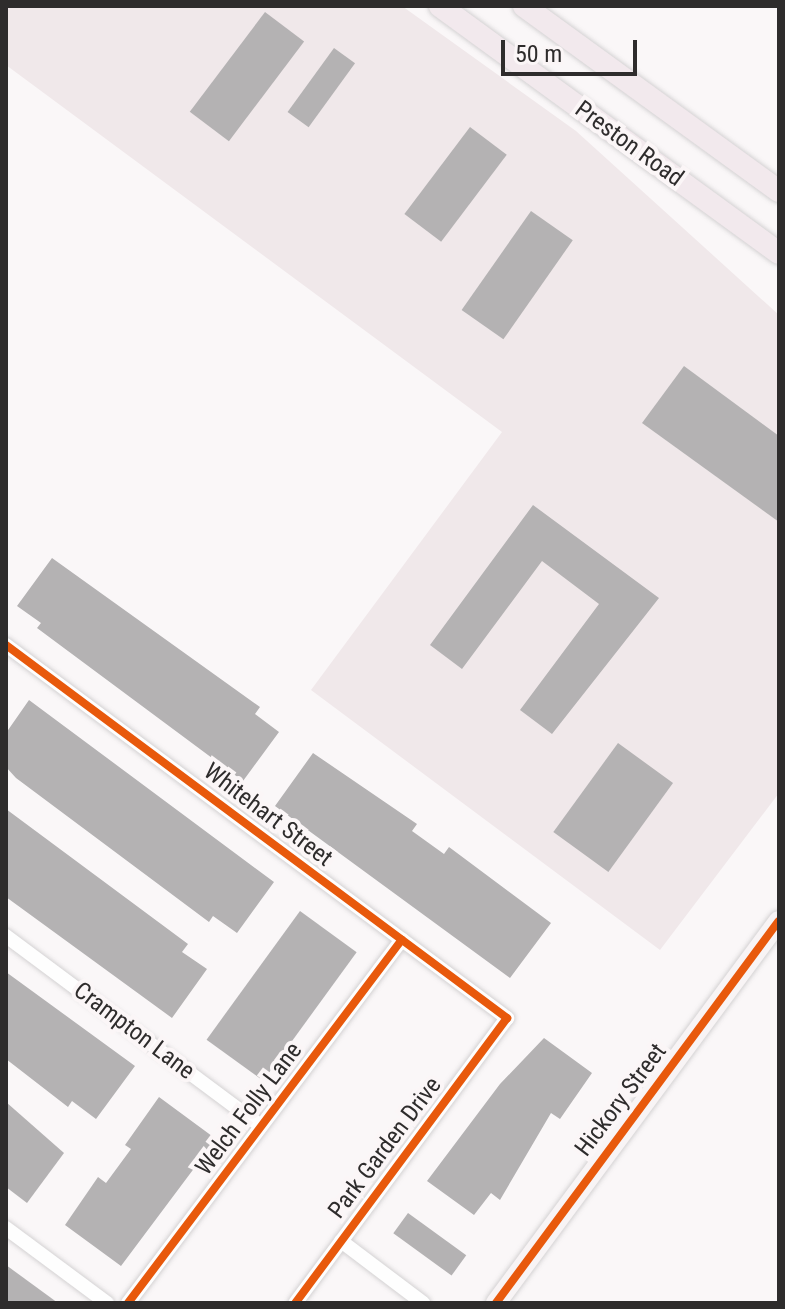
<!DOCTYPE html>
<style>
body{margin:0}
#map{position:relative;width:785px;height:1309px;overflow:hidden;background:#faf7f8;font-family:"Roboto Condensed",sans-serif}
div>[style]{position:absolute}
[style*='--x']{left:calc(var(--x)*1px);top:calc(var(--y)*1px);width:calc(var(--w)*1px);rotate:calc(var(--a)*1deg)}
.built>*{inset:0;background:#f0e8ea}
.building>*{inset:0;background:#b4b2b3;transform-origin:0 0}
.roads{filter:drop-shadow(0 0 2px #d4d2d3) drop-shadow(0 0 2px #d4d2d3)}
.street>*{height:14px;margin:-7px;padding:0 7px;transform-origin:7px;border-radius:7px;background:#fefefe}
.secondary>*{height:20px;margin:-10px;padding:0 10px;transform-origin:10px;border-radius:10px;background:#f8f4f5}
.primary>*{height:22px;margin:-11px;padding:0 11px;transform-origin:11px;border-radius:11px;background:#f2e9ed}
.cycleway>*{height:8px;margin:-4px;padding:0 4px;transform-origin:4px;border-radius:4px;background:#e8590c}
span{translate:-50% -50%;white-space:nowrap;text-align:center;line-height:1.15;-webkit-text-stroke:8px #fbf6f7;paint-order:stroke}
.street-label{font-size:24px;color:#2e2c2c}
.frame{position:absolute;inset:0;border:8px solid #2e2c2c;pointer-events:none}
.scale{position:absolute;left:501px;top:40px;width:136px;height:36px;box-sizing:border-box;border:4px solid #2e2c2c;border-top:0;padding-left:10px;font-size:24px;line-height:28px;white-space:nowrap;color:#2e2c2c;-webkit-text-stroke:6px #fbf6f7;paint-order:stroke}
</style>
<div id="map">
<div class="built">
<div style="clip-path:polygon(6px 6px,402px 6px,576px 131px,779px 315px,779px 793px,660px 950px,311px 690px,502px 432px,6px 65px)"></div>
</div>
<div class="building">
<div style="left:265px;top:12px;width:49px;height:125px;rotate:37deg"></div>
<div style="left:334px;top:48px;width:26px;height:79px;rotate:36deg"></div>
<div style="left:470px;top:127px;width:46px;height:109px;rotate:37deg"></div>
<div style="left:531px;top:211px;width:51px;height:121px;rotate:35deg"></div>
<div style="clip-path:polygon(684px 366px,779px 436px,779px 522px,642px 423px)"></div>
<div style="clip-path:polygon(533px 505px,659px 598px,552px 734px,520px 710px,599px 604px,542px 561px,462px 669px,430px 645px)"></div>
<div style="clip-path:polygon(52px 558px,260px 707px,255px 714px,279px 732px,243px 781px,37px 628px,41px 623px,17px 606px)"></div>
<div style="clip-path:polygon(29px 700px,274px 882px,237px 933px,213px 916px,209px 922px,16px 778px,6px 767px,6px 733px)"></div>
<div style="left:618px;top:743px;width:68px;height:110px;rotate:36deg"></div>
<div style="clip-path:polygon(313px 753px,417px 824px,412px 831px,444px 854px,449px 847px,551px 923px,510px 978px,275px 806px)"></div>
<div style="clip-path:polygon(6px 809px,188px 944px,182px 952px,207px 969px,172px 1018px,6px 897px)"></div>
<div style="left:300px;top:911px;width:70px;height:159px;rotate:36deg"></div>
<div style="clip-path:polygon(6px 972px,135px 1066px,96px 1119px,72px 1101px,68px 1107px,6px 1059px)"></div>
<div style="clip-path:polygon(544px 1038px,592px 1073px,560px 1119px,551px 1113px,500px 1200px,491px 1193px,474px 1215px,427px 1181px,500px 1084px)"></div>
<div style="clip-path:polygon(159px 1097px,216px 1139px,121px 1266px,65px 1225px,98px 1177px,106px 1183px,131px 1149px,125px 1145px)"></div>
<div style="clip-path:polygon(6px 1102px,64px 1153px,27px 1203px,6px 1187px)"></div>
<div style="left:408px;top:1213px;width:72px;height:25px;rotate:36deg"></div>
<div style="clip-path:polygon(6px 1265px,58px 1303px,6px 1303px)"></div>
</div>
<div class="roads">
<div class="street">
<div style="--x:6;--y:645;--w:625;--a:36.67"></div>
<div style="--x:507;--y:1018;--w:355;--a:126.6"></div>
<div style="--x:6;--y:936;--w:318;--a:36.7"></div>
<div style="--x:6;--y:1228;--w:126;--a:36.6"></div>
<div style="--x:341;--y:1241;--w:103;--a:37.1"></div>
<div style="--x:128;--y:1303;--w:455;--a:-53"></div>
</div>
<div class="secondary">
<div style="--x:496;--y:1303;--w:475;--a:-53.5"></div>
</div>
<div class="primary">
<div style="--x:440;--y:6;--w:419;--a:36.1"></div>
<div style="--x:524;--y:6;--w:315;--a:36"></div>
</div>
</div>
<div class="cycleway">
<div style="--x:6;--y:645;--w:625;--a:36.67"></div>
<div style="--x:507;--y:1018;--w:355;--a:126.6"></div>
<div style="--x:128;--y:1303;--w:455;--a:-53"></div>
<div style="--x:496;--y:1303;--w:475;--a:-53.5"></div>
</div>
<div class="street-label">
<span style="left:629px;top:144px;rotate:36deg">Preston Road</span>
<span style="left:268px;top:815px;rotate:37deg">Whitehart Street</span>
<span style="left:134px;top:1031px;rotate:37deg">Crampton Lane</span>
<span style="left:621px;top:1100px;rotate:-53deg">Hickory Street</span>
<span style="left:249px;top:1109px;rotate:-53deg">Welch Folly Lane</span>
<span style="left:385px;top:1148px;rotate:-53deg">Park Garden Drive</span>
</div>
<div class="frame"></div>
<div class="scale">50 m</div>
</div>
